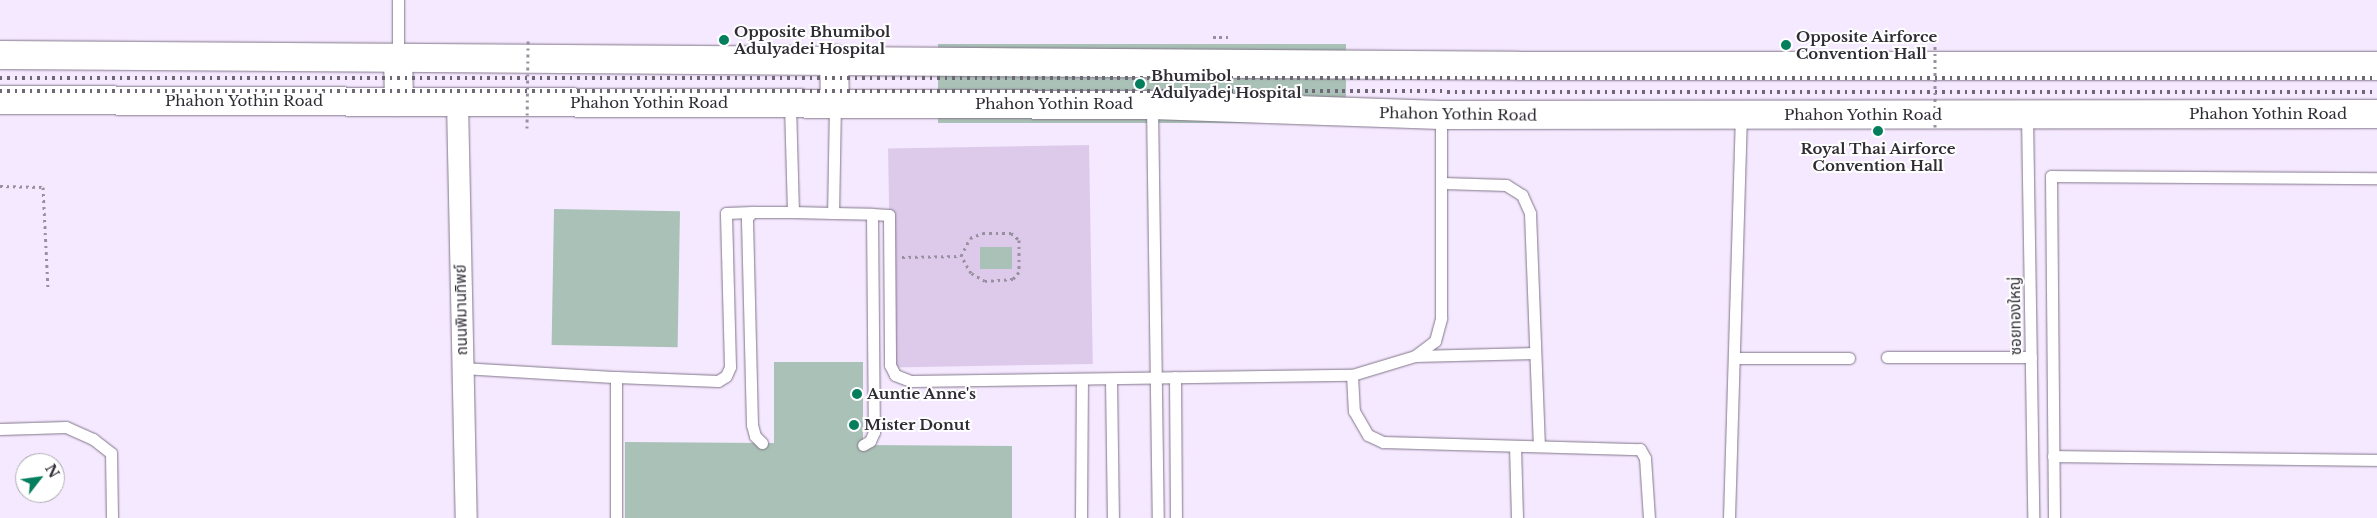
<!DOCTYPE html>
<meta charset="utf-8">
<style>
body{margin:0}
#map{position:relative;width:2377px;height:518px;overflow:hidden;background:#f5e9ff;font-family:"Libre Baskerville","Noto Sans Thai",serif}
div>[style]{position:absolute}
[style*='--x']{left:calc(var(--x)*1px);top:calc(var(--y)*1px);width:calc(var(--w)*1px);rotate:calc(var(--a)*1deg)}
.green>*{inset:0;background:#ddcaeb;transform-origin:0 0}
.building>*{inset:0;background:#a9c1b6;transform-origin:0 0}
.path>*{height:3px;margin-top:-1.5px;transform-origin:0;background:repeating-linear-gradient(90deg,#9890a0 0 2.5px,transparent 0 6.5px)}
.roads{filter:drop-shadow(0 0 1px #817689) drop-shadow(0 0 1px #817689)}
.service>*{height:11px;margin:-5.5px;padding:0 5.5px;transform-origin:5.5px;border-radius:5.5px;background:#fff}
.minor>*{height:21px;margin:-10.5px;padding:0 10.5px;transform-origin:10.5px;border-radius:10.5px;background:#fff}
.primary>*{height:28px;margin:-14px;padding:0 14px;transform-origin:14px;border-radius:14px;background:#fff}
.rail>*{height:4px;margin-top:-2px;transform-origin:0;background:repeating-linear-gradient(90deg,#6e6774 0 2.5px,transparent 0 7.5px)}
.path-bridge>*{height:3px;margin-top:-1.5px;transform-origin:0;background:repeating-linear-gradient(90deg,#9890a0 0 2.5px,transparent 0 6.5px)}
.dots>*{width:14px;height:14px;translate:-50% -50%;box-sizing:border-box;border:2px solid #fff;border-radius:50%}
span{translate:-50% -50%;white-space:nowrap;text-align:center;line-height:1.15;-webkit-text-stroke:4px #fff;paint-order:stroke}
.poi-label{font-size:15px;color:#302c34;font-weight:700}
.left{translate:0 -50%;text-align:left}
.street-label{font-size:15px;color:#302c34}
.north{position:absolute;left:15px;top:453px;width:50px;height:50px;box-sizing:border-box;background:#fff;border:1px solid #acabae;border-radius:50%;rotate:60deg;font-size:14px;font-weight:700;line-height:20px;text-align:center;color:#302c34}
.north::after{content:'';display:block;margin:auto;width:18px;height:22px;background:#047e5c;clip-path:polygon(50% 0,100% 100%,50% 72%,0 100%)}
</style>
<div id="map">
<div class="green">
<div style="left:1089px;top:145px;width:219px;height:201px;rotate:89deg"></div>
</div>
<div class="building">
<div style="left:938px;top:44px;width:408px;height:79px"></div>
<div style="left:554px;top:209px;width:126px;height:136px;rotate:1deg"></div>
<div style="left:980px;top:247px;width:32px;height:22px"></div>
<div style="clip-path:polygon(774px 362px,863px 362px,863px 445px,1012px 446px,1012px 518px,625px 518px,625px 442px,774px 443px)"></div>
</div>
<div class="path">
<div style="--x:1213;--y:37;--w:15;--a:0"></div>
<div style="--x:0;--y:186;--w:43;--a:1.3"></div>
<div style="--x:43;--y:187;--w:103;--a:87.2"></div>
<div style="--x:902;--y:257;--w:59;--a:-1"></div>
<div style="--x:961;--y:256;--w:20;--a:-63"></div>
<div style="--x:970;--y:238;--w:14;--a:-21"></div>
<div style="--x:983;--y:233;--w:28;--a:0"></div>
<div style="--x:1011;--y:233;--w:11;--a:41"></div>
<div style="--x:1019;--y:240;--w:32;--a:90"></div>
<div style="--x:1019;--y:272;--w:9;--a:131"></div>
<div style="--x:1013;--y:279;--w:28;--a:176"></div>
<div style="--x:985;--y:281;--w:16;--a:-150"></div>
<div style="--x:971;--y:273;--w:20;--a:-120"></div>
</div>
<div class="roads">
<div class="service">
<div style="--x:398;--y:0;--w:57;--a:90"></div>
<div style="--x:835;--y:103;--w:110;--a:91"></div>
<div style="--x:833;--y:213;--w:39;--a:1"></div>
<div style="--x:872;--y:214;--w:218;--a:89.5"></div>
<div style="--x:874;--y:432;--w:10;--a:114"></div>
<div style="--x:870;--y:441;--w:8;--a:150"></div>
<div style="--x:1152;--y:105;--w:413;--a:89.2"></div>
<div style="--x:2027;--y:115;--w:403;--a:89.1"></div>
<div style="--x:1443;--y:183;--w:63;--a:1.8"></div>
<div style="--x:1506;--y:185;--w:19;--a:32"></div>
<div style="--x:1522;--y:195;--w:20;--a:66"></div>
<div style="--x:1530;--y:213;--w:233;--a:87.8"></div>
<div style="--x:793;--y:212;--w:40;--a:1.4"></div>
<div style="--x:872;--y:214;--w:17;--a:3"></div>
<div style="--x:889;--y:215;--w:150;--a:89.6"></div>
<div style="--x:890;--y:365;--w:11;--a:63"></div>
<div style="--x:895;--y:375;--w:17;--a:21"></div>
<div style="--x:911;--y:381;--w:441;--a:-0.8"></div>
<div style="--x:1352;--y:375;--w:66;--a:-16.8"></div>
<div style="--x:1415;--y:356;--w:25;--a:-37"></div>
<div style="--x:1435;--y:341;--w:24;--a:-75"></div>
<div style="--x:1441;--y:318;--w:203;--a:-90"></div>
<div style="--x:1415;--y:356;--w:120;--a:-1.4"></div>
<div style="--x:1887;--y:357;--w:144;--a:0"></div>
<div style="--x:1734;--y:358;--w:115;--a:0"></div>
<div style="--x:463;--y:368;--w:153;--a:3.4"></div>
<div style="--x:616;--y:377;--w:141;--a:90"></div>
<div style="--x:1352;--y:375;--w:36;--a:87"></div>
<div style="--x:1354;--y:411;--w:28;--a:60"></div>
<div style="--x:1368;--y:435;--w:17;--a:25"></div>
<div style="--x:1383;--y:442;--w:257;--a:1.6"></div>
<div style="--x:1640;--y:449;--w:10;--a:61"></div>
<div style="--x:1645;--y:458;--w:60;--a:86.2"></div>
<div style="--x:616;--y:377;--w:102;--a:2.2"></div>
<div style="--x:718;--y:381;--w:9;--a:-32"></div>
<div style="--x:726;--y:376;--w:10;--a:-66"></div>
<div style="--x:730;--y:367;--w:154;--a:-91.5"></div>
<div style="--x:726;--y:213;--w:26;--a:-2"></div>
<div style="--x:1175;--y:377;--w:141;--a:89.6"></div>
<div style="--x:1111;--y:379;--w:139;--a:89.2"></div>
<div style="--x:0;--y:429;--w:66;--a:-1.7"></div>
<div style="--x:66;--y:427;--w:30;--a:24"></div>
<div style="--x:93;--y:439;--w:23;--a:38"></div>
<div style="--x:111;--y:453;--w:65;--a:89.1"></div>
<div style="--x:762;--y:443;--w:10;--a:-135"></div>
<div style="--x:755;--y:436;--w:11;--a:-105"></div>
<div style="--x:752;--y:425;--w:207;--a:-91.4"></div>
<div style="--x:747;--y:218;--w:8;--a:-50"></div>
<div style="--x:752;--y:212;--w:41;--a:0"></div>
<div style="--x:793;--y:212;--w:109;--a:-91.6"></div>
<div style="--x:1515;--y:446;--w:72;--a:88.4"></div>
<div style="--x:2053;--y:456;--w:324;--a:0.7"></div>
<div style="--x:1081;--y:518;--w:138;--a:-89.6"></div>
<div style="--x:1729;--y:518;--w:402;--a:-88.3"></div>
<div style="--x:2054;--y:518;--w:342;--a:-90.5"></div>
<div style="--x:2051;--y:176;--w:326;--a:0.4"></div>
</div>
<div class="minor">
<div style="--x:457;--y:102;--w:416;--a:88.8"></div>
</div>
<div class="primary">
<div style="--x:0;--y:55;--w:1522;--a:0.41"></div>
<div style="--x:1522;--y:66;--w:855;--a:0"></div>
<div style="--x:398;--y:57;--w:45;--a:88.7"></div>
<div style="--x:834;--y:59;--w:44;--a:88.7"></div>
<div style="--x:0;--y:100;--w:1152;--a:0.25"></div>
<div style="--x:1152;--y:105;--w:289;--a:2"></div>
<div style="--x:1441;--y:115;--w:936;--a:-0.06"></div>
</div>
</div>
<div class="rail">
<div style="--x:0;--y:78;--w:2377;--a:0"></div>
<div style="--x:0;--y:91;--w:2377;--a:0.02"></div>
</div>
<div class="path-bridge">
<div style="--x:1935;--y:127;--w:82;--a:-90"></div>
<div style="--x:527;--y:128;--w:87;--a:-89.3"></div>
</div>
<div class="dots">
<div style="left:724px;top:40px;background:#047e5c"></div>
<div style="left:1786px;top:45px;background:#047e5c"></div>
<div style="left:1140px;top:84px;background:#047e5c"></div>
<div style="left:1878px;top:131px;background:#047e5c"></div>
<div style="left:857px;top:394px;background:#047e5c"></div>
<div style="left:854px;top:425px;background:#047e5c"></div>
</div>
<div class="poi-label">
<span class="left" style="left:734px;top:40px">Opposite Bhumibol<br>Adulyadei Hospital</span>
<span class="left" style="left:1796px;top:45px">Opposite Airforce<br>Convention Hall</span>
<span class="left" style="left:1151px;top:84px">Bhumibol<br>Adulyadej Hospital</span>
<span style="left:1878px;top:157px">Royal Thai Airforce<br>Convention Hall</span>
<span class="left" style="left:867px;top:394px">Auntie Anne's</span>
<span class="left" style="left:864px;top:425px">Mister Donut</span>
</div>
<div class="street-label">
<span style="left:244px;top:101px">Phahon Yothin Road</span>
<span style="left:649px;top:103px">Phahon Yothin Road</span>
<span style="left:1054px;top:104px">Phahon Yothin Road</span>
<span style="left:1458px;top:114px;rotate:1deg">Phahon Yothin Road</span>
<span style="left:2268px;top:114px">Phahon Yothin Road</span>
<span style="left:1863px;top:115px">Phahon Yothin Road</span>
<span style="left:461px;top:310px;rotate:-91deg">ถนนพิมานทิพย์</span>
<span style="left:2015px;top:316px;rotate:-91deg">ซอยทองใหญ่</span>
</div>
<div class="north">N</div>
</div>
